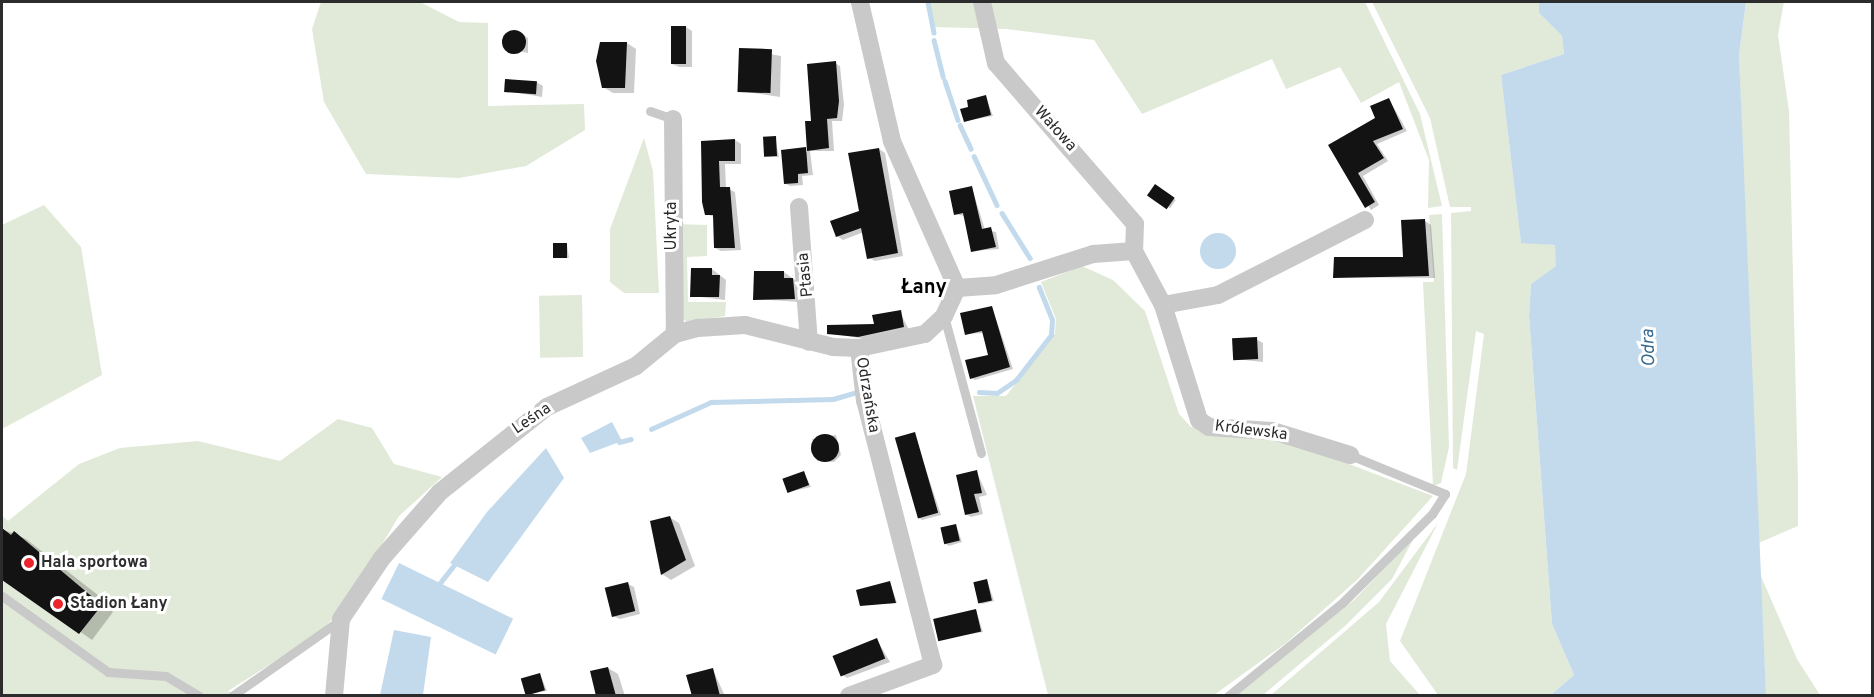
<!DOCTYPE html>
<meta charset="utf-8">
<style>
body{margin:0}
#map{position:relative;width:1874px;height:697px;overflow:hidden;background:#fff;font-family:Overpass,sans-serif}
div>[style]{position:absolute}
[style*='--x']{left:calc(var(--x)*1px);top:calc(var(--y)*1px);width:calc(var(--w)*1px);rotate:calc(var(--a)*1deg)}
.green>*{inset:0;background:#e1ead8;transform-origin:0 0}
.water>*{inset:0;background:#c2daec;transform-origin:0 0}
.round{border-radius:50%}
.shadow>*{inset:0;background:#0003;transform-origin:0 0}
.stream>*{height:4.5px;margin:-2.25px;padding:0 2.25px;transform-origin:2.25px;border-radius:2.25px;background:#c2daec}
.building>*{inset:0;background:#131313;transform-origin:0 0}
.lane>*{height:9px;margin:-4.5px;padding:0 4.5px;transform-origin:4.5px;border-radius:4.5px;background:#c9c9c9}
.street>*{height:18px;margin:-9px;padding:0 9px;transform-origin:9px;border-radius:9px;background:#c9c9c9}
.dots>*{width:16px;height:16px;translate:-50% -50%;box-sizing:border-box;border:3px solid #fff;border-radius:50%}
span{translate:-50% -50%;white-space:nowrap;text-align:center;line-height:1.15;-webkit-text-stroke:6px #fff;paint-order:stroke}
.street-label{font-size:16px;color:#2c2c2c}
.poi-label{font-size:16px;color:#2c2c2c;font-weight:700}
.left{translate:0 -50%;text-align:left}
.water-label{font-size:18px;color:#376a90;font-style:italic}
.quarter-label{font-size:20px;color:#000;font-weight:700}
.frame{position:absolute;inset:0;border:3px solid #2c2c2c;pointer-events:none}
</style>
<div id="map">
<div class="green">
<div style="clip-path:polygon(321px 2px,420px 2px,459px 22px,488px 23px,488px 106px,584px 104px,585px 130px,526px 166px,459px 178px,366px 174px,324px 102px,312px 29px)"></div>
<div style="clip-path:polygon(925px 2px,1365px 2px,1420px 114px,1442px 206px,1428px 208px,1429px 160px,1399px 82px,1361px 103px,1340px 67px,1286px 89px,1272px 59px,1142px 114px,1094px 40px,1006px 29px,933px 27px)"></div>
<div style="clip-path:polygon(1372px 2px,1539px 2px,1539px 13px,1562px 36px,1564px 54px,1501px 75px,1521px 242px,1555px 245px,1557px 266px,1531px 284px,1529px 316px,1552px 624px,1574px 675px,1551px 695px,1438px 695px,1400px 641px,1466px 474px,1484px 334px,1476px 331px,1457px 470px,1453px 468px,1451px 213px,1471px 211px,1471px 207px,1450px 207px,1430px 118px)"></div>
<div style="clip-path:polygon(1746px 2px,1784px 2px,1778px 35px,1789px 111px,1798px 482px,1798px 526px,1756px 544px,1739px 55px)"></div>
<div style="clip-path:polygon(644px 138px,653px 171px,659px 293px,624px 293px,610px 282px,610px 229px)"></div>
<div style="clip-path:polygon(44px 205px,81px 247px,102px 375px,2px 429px,2px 225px)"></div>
<div style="clip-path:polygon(1442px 214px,1449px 447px,1441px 483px,1433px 486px,1423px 282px,1434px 282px,1429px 215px)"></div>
<div style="clip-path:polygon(677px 224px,707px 225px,707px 256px,687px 257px,688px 302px,726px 302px,725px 316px,687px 322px,679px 316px)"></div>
<div style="clip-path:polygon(1082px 266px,1113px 280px,1145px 311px,1179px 414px,1191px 427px,1273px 435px,1433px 496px,1358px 579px,1286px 643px,1214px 695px,1048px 695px,973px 396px,1006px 396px,1055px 334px,1056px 319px,1041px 282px)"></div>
<div style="left:582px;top:295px;width:62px;height:43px;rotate:89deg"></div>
<div style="clip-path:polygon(338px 419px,372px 428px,394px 464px,442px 477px,399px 516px,348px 601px,320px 633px,228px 691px,236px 695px,2px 695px,2px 516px,8px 521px,79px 464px,120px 448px,198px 441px,280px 461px)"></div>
<div style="clip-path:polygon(1438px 523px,1386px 624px,1390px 661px,1420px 695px,1271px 695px,1379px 602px)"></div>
<div style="clip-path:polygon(1415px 536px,1392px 579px,1345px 626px,1263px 695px,1234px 696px,1355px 599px)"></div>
<div style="clip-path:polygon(1760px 574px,1797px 659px,1820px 695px,1766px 695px)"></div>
</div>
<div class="water">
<div style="clip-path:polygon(1539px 2px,1746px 2px,1739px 55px,1766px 695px,1551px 695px,1574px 675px,1552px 624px,1529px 316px,1531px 284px,1556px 266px,1555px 245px,1521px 243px,1501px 75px,1564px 54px,1562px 36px,1539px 13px)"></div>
<div class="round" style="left:1200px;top:233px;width:36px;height:36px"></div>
<div style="clip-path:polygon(612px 422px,622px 441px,590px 453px,581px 438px)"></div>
<div style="clip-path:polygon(546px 448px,564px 478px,488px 582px,450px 563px,487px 512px)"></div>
<div style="left:399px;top:563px;width:127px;height:40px;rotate:26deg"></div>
<div style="clip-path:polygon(394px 630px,431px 637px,423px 695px,380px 695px)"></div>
</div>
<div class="shadow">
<div style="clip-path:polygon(686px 27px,692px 31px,692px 67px,679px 67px,672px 64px)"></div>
<div style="clip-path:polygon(522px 34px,528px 38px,528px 53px,506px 48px,507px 35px)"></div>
<div style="clip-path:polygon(627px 43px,636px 49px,634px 93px,613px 93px,603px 87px)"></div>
<div style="clip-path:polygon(741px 49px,781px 56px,780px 97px,740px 91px)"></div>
<div style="clip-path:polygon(835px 63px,840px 66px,844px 105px,842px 121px,832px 121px,834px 151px,810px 151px,813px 175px,802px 176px,803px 185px,790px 186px,786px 184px,808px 150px)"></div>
<div style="clip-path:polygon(536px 82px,543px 86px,542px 97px,506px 91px)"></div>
<div style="clip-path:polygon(986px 97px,993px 116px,965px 121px)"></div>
<div style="clip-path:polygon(1389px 99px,1407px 131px,1377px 144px,1388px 161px,1363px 176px,1379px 205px,1371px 210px,1330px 146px,1377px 118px)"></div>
<div style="clip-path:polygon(775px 138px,779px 157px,768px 157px,766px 156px)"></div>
<div style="clip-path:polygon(735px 140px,741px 144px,741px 164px,725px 164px,726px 188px,735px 192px,741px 250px,721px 251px,715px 248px,714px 217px,707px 214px,702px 142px)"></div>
<div style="clip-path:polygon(879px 149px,885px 153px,903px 256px,875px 261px,869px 258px,864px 232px,843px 240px,837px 236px,860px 212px)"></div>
<div style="left:1155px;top:186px;width:25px;height:10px;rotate:34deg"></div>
<div style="clip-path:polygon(972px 188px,985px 230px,996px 232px,999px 249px,973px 251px,965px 216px,955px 214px)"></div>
<div style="clip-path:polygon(1425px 221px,1431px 225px,1435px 278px,1335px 277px,1404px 259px)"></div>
<div style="clip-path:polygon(567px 245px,569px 258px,555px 257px)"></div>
<div style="clip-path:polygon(712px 269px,726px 280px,725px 300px,692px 296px)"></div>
<div style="clip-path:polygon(784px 272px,799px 283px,800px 302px,755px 299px)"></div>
<div style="clip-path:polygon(992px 307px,1013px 369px,975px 380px,971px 378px,989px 356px,984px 333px,967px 334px)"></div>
<div style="clip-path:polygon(900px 312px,909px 330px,865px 339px,829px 333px,875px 325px)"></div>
<div style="clip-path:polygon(1256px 339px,1263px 343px,1263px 362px,1235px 359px)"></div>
<div style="clip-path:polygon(914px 434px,941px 515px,922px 520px,918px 517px)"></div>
<div style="clip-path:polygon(836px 435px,841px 455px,834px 462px,817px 461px,812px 439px)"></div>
<div style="clip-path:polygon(977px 472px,987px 495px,979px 497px,983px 514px,971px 517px,966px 514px)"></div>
<div style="clip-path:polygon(804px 473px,811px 487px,788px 492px)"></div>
<div style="clip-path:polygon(669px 517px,679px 523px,695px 566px,671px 580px,662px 574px)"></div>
<div style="clip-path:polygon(956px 525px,962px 542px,949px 546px,946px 544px)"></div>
<div style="clip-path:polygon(2px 529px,26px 539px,103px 599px,100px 602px,113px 612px,92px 640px,2px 577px)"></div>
<div style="clip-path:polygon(987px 580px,994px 601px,982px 604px,980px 602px)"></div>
<div style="clip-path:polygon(890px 582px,897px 603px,861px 605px)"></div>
<div style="clip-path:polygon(628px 584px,634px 587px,640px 614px,620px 619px,613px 616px)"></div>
<div style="clip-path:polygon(976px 610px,983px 632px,940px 639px)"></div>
<div style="clip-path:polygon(877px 640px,890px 662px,847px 678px,841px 674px)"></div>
<div style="clip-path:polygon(608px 668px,618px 674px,625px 696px,596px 696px)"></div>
<div style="clip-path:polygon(713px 670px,725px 696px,692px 696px,688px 677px)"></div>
<div style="clip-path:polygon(540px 674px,547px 691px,527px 694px)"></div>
</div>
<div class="stream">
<div style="--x:928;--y:2;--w:31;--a:79"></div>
<div style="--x:934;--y:40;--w:38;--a:76"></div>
<div style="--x:945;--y:81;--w:41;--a:71.6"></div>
<div style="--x:960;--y:125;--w:26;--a:65"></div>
<div style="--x:974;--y:156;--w:54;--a:64.9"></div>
<div style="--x:1002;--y:213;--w:53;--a:58.1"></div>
<div style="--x:979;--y:392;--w:18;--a:3"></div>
<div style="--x:997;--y:393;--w:23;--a:-34"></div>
<div style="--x:1016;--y:380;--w:57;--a:-52.1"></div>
<div style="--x:1051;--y:335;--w:15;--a:-86"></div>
<div style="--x:1052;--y:320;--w:35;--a:-112"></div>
<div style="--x:651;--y:429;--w:66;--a:-24.2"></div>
<div style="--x:711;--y:402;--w:122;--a:-1.4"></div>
<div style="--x:833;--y:399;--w:25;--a:-16"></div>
<div style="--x:619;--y:442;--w:12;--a:-14"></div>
<div style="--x:440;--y:583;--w:23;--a:-52"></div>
</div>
<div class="building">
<div style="left:671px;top:26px;width:15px;height:38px"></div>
<div class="round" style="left:502px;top:30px;width:24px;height:24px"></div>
<div style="clip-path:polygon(600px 42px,627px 42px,625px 88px,602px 88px,596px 61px)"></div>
<div style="left:739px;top:48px;width:33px;height:44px;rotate:2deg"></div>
<div style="clip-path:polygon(836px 61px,839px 101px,837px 118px,827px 119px,829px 148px,807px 151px,805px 121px,811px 121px,807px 64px)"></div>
<div style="left:505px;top:79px;width:32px;height:13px;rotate:4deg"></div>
<div style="clip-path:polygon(986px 95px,991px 115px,964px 122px,960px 109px,968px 107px,967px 100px)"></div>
<div style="clip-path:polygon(1389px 98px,1403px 129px,1373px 141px,1384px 158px,1358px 173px,1375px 202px,1365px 208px,1328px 145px,1375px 118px,1370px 106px)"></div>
<div style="left:776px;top:136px;width:20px;height:13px;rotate:87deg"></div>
<div style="clip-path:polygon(735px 139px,735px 161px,719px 161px,720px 187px,730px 187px,735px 248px,714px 248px,713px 215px,705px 215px,702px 202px,701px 141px)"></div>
<div style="clip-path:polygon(806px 147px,808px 173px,798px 174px,798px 183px,784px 184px,781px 150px)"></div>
<div style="clip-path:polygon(879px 148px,898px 253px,867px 259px,861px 228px,836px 237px,830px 221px,859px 211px,848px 153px)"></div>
<div style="left:1155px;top:184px;width:24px;height:14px;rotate:35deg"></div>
<div style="clip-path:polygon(972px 186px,982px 229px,991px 227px,996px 247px,971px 252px,963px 213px,954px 215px,949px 191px)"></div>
<div style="clip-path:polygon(1425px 219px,1429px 276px,1333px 278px,1334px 257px,1403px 257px,1401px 220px)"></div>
<div style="left:567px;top:243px;width:15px;height:14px;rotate:90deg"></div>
<div style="clip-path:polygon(691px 268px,712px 268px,712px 275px,720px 275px,719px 297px,690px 297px)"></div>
<div style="clip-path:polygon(754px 271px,784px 271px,784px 278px,793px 278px,795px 299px,753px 300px)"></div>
<div style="clip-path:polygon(992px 306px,1010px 367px,970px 379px,965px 360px,988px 355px,982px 331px,965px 335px,960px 313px)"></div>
<div style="clip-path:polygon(901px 310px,904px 327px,858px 337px,827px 334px,827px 325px,874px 324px,872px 315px)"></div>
<div style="left:1257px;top:337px;width:22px;height:25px;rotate:87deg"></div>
<div style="left:915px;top:432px;width:84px;height:21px;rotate:74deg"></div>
<div class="round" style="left:811px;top:434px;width:28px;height:28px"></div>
<div style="clip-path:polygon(977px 470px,982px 493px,974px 494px,979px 512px,965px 515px,956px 475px)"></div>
<div style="left:804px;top:471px;width:15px;height:23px;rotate:70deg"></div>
<div style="clip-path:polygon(670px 516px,686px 560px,661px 575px,650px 521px)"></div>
<div style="left:956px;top:524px;width:17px;height:16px;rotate:77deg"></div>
<div style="clip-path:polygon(2px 528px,11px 535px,14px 531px,102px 605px,79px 634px,2px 580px)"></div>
<div style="left:987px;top:579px;width:22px;height:14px;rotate:77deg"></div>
<div style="clip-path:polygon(890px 581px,896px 603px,860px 606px,856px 590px)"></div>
<div style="left:628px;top:582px;width:30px;height:24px;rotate:76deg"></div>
<div style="left:976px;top:609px;width:23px;height:44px;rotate:77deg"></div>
<div style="left:877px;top:638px;width:22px;height:48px;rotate:68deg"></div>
<div style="clip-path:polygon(608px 667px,616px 696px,596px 696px,590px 671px)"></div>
<div style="clip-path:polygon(713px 668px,720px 696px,692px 696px,686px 675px)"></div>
<div style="left:540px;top:673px;width:18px;height:20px;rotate:74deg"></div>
</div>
<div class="lane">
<div style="--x:650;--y:111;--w:24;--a:19"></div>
<div style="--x:944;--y:316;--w:142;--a:74.9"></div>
<div style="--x:2;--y:596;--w:130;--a:35.6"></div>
<div style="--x:108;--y:672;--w:58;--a:3.9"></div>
<div style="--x:166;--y:676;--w:39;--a:31"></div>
<div style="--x:232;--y:696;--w:132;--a:-35.1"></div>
<div style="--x:1228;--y:696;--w:147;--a:-39.2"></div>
<div style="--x:1342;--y:603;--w:127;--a:-44.7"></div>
<div style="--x:1432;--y:514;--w:24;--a:-57"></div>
<div style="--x:1445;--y:494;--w:103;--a:-157.7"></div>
</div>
<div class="street">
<div style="--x:982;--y:2;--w:63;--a:77.1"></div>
<div style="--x:996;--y:63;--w:213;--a:49.2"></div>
<div style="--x:1135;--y:224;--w:27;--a:92"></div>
<div style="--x:673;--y:119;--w:215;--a:89.5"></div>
<div style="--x:799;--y:207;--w:135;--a:85.8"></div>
<div style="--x:957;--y:288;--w:39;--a:-4"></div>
<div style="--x:996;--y:285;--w:102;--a:-17.7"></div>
<div style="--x:1093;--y:254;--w:41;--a:-4.2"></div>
<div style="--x:1134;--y:251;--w:61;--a:61.8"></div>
<div style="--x:1163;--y:305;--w:121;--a:72.6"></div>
<div style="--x:1199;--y:420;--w:12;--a:35"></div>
<div style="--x:1209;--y:427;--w:64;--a:3.6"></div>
<div style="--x:1273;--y:431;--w:81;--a:17.3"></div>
<div style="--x:1163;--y:305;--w:56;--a:-10.3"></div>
<div style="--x:1218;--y:295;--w:165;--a:-27"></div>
<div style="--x:334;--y:696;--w:77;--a:-84.8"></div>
<div style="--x:341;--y:619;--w:73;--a:-56.1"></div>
<div style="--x:382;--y:558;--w:88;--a:-48.7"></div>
<div style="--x:440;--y:492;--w:137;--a:-38.5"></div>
<div style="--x:547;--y:407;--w:98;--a:-24.7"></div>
<div style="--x:636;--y:366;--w:50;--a:-39.4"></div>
<div style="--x:675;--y:334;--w:24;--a:-15"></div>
<div style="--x:698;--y:328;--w:47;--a:-3.7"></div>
<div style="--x:745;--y:325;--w:91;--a:14"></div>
<div style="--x:833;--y:347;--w:26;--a:2"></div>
<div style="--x:859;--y:348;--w:67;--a:-12"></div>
<div style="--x:925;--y:334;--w:26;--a:-43"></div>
<div style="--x:944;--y:316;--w:31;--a:-65"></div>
<div style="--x:957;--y:288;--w:161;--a:-113.9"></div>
<div style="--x:892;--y:141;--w:143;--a:-103"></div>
<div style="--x:849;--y:696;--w:90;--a:-20.3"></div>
<div style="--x:933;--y:665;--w:273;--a:-104.4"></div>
<div style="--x:865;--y:401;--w:53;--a:-96.5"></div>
</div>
<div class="dots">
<div style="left:29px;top:563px;background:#ec242c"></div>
<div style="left:58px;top:604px;background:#ec242c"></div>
</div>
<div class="street-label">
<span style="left:1055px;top:129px;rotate:48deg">Wałowa</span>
<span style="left:672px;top:226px;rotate:-90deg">Ukryta</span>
<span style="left:806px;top:275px;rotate:-96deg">Ptasia</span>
<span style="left:867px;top:395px;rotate:80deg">Odrzańska</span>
<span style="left:532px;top:419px;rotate:-34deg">Leśna</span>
<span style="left:1251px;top:431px;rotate:7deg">Królewska</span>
</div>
<div class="poi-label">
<span class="left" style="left:41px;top:563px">Hala sportowa</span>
<span class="left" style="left:70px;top:604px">Stadion Łany</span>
</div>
<div class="water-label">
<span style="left:1650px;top:348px;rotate:-92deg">Odra</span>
</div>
<div class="quarter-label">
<span style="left:924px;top:288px">Łany</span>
</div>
<div class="frame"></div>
</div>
